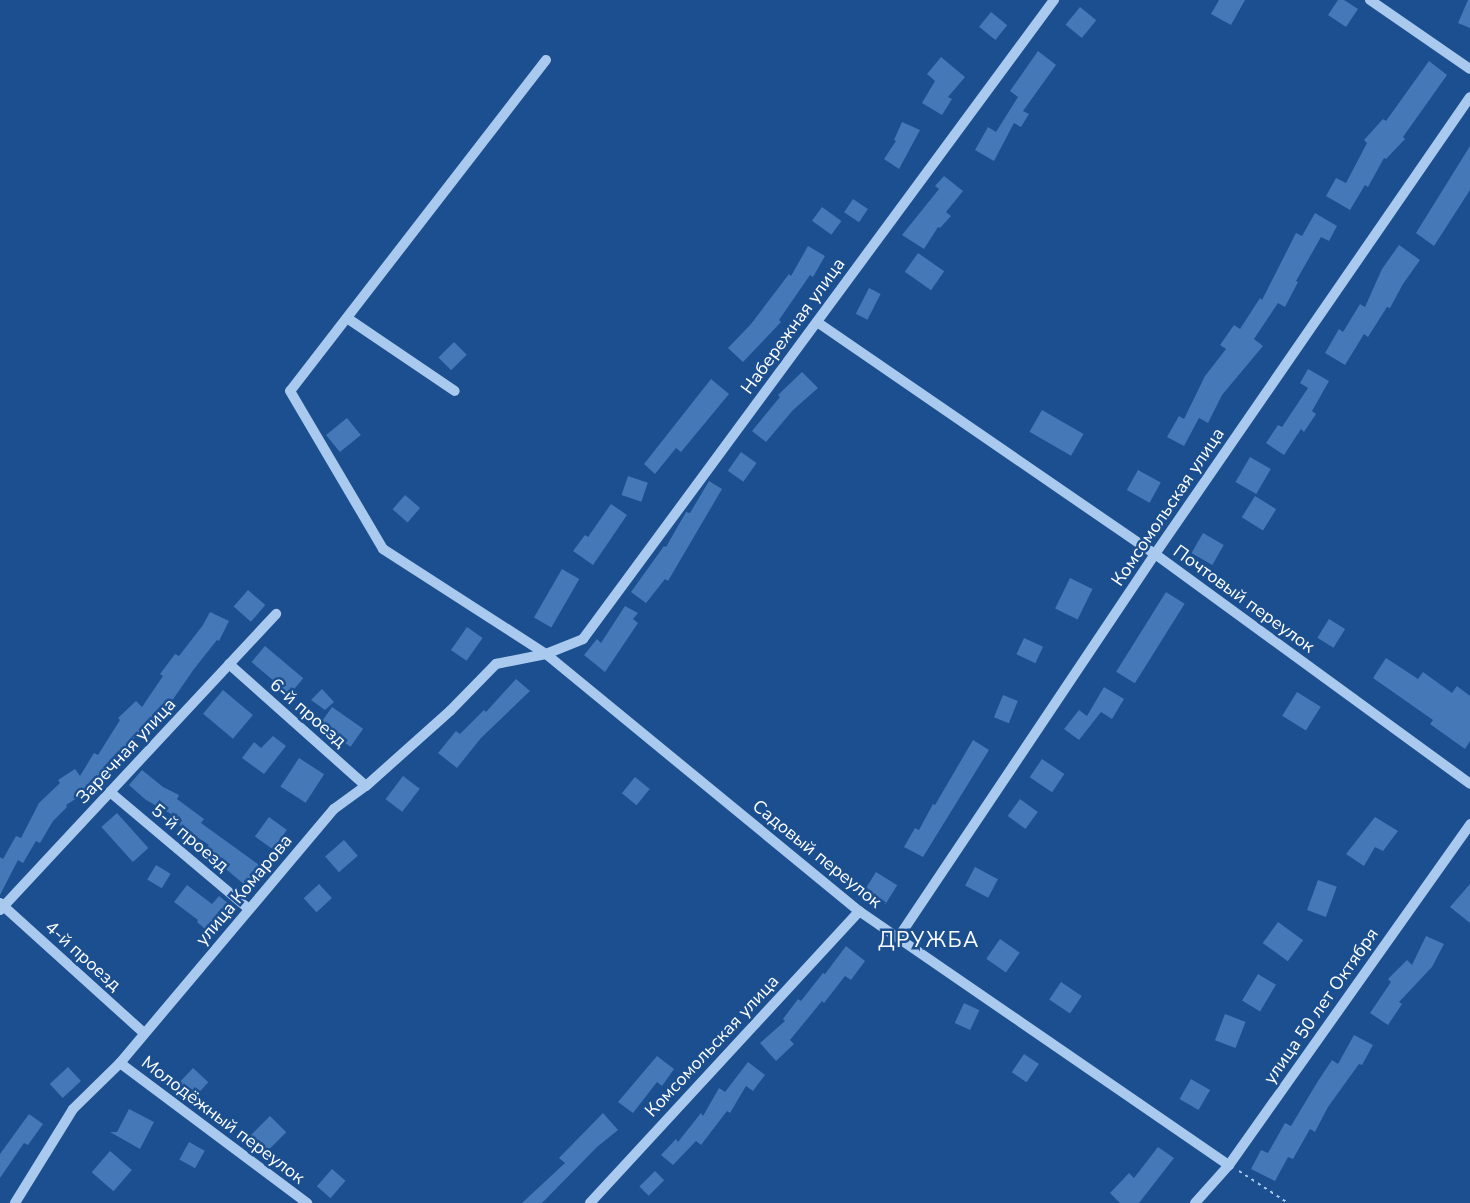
<!DOCTYPE html>
<meta charset="utf-8">
<style>
body{margin:0}
#map{position:relative;width:1470px;height:1203px;overflow:hidden;background:#1b4f8f;font-family:"Nunito Sans",sans-serif}
div>[style]{position:absolute}
[style*='--x']{left:calc(var(--x)*1px);top:calc(var(--y)*1px);width:calc(var(--w)*1px);rotate:calc(var(--a)*1deg)}
.building>*{inset:0;background:#4478b7;transform-origin:0 0}
.path>*{height:2px;margin-top:-1px;transform-origin:0;background:repeating-linear-gradient(90deg,#a9c9ee 0 3px,transparent 0 7.5px)}
.minor>*{height:10px;margin:-5px;padding:0 5px;transform-origin:5px;border-radius:5px;background:#a9c9ee}
span{translate:-50% -50%;white-space:nowrap;text-align:center;line-height:1.15;-webkit-text-stroke:5px #1b4f8f;paint-order:stroke}
.street-label{font-size:18px;color:#fff}
.quarter-label{font-size:21px;color:#fff;letter-spacing:1.5px}
</style>
<div id="map">
<div class="building">
<div style="clip-path:polygon(1219px 0,1245px 0,1231px 25px,1211px 14px)"></div>
<div style="clip-path:polygon(1338px 0,1344px 0,1358px 9px,1346px 27px,1328px 15px)"></div>
<div style="clip-path:polygon(1468px 0,1470px 0,1470px 28px,1458px 23px)"></div>
<div style="left:1080px;top:7px;width:21px;height:23px;rotate:39deg"></div>
<div style="left:991px;top:12px;width:21px;height:19px;rotate:39deg"></div>
<div style="clip-path:polygon(1038px 51px,1056px 65px,1023px 111px,1029px 114px,1021px 127px,1014px 123px,994px 161px,975px 150px,988px 127px,996px 132px,1018px 97px,1010px 91px)"></div>
<div style="clip-path:polygon(941px 57px,965px 77px,948px 97px,952px 99px,942px 115px,922px 103px,935px 81px,927px 74px)"></div>
<div style="clip-path:polygon(1429px 61px,1447px 75px,1403px 137px,1405px 139px,1386px 159px,1384px 158px,1368px 187px,1365px 185px,1350px 210px,1326px 196px,1336px 178px,1346px 183px,1367px 143px,1364px 140px,1383px 119px,1386px 121px)"></div>
<div style="clip-path:polygon(902px 122px,920px 130px,899px 169px,884px 159px,896px 141px,894px 140px)"></div>
<div style="clip-path:polygon(1470px 146px,1470px 190px,1434px 246px,1416px 233px)"></div>
<div style="clip-path:polygon(944px 176px,963px 191px,946px 212px,951px 216px,940px 228px,938px 227px,924px 249px,902px 235px,939px 189px,935px 186px)"></div>
<div style="left:853px;top:199px;width:18px;height:16px;rotate:34deg"></div>
<div style="left:822px;top:207px;width:24px;height:17px;rotate:36deg"></div>
<div style="clip-path:polygon(1315px 213px,1337px 226px,1329px 241px,1321px 237px,1296px 281px,1298px 282px,1285px 307px,1278px 303px,1254px 339px,1263px 346px,1222px 395px,1208px 423px,1199px 418px,1184px 446px,1167px 437px,1179px 416px,1184px 419px,1205px 376px,1226px 349px,1220px 345px,1234px 325px,1240px 329px,1260px 298px,1262px 300px,1296px 233px,1302px 236px)"></div>
<div style="clip-path:polygon(1399px 245px,1420px 260px,1403px 284px,1390px 308px,1387px 307px,1368px 337px,1364px 334px,1345px 365px,1325px 353px,1339px 329px,1343px 332px,1360px 304px,1365px 307px,1382px 269px)"></div>
<div style="clip-path:polygon(808px 246px,825px 256px,813px 277px,810px 275px,779px 320px,781px 322px,743px 362px,728px 348px,751px 324px,789px 274px,791px 276px)"></div>
<div style="left:918px;top:253px;width:32px;height:23px;rotate:35deg"></div>
<div style="left:869px;top:288px;width:13px;height:29px;rotate:27deg"></div>
<div style="left:454px;top:342px;width:18px;height:22px;rotate:45deg"></div>
<div style="clip-path:polygon(1308px 369px,1329px 381px,1312px 411px,1316px 414px,1304px 432px,1301px 429px,1284px 455px,1266px 443px,1278px 425px,1282px 427px,1308px 388px,1300px 383px)"></div>
<div style="clip-path:polygon(802px 372px,818px 388px,793px 410px,766px 442px,752px 431px,780px 397px,778px 395px)"></div>
<div style="clip-path:polygon(711px 379px,729px 394px,681px 452px,676px 448px,655px 474px,644px 464px)"></div>
<div style="left:1042px;top:410px;width:48px;height:25px;rotate:30deg"></div>
<div style="left:347px;top:418px;width:22px;height:27px;rotate:51deg"></div>
<div style="left:741px;top:452px;width:19px;height:23px;rotate:35deg"></div>
<div style="left:1250px;top:457px;width:24px;height:29px;rotate:30deg"></div>
<div style="left:1138px;top:470px;width:26px;height:23px;rotate:29deg"></div>
<div style="left:628px;top:476px;width:21px;height:20px;rotate:19deg"></div>
<div style="clip-path:polygon(709px 481px,722px 489px,668px 581px,665px 579px,646px 603px,631px 592px,664px 546px,666px 547px,686px 512px,690px 513px)"></div>
<div style="left:405px;top:495px;width:20px;height:19px;rotate:41deg"></div>
<div style="left:1255px;top:496px;width:25px;height:25px;rotate:32deg"></div>
<div style="clip-path:polygon(611px 504px,627px 515px,593px 565px,573px 551px,585px 535px,588px 537px)"></div>
<div style="left:1203px;top:533px;width:24px;height:23px;rotate:30deg"></div>
<div style="left:562px;top:569px;width:20px;height:56px;rotate:30deg"></div>
<div style="left:1070px;top:578px;width:25px;height:34px;rotate:26deg"></div>
<div style="left:248px;top:590px;width:23px;height:22px;rotate:41deg"></div>
<div style="left:1166px;top:592px;width:22px;height:94px;rotate:32deg"></div>
<div style="clip-path:polygon(625px 606px,638px 613px,633px 619px,638px 623px,605px 672px,584px 655px,597px 639px,601px 643px)"></div>
<div style="clip-path:polygon(210px 612px,229px 621px,219px 641px,217px 640px,194px 669px,167px 708px,137px 734px,120px 761px,116px 759px,102px 782px,66px 805px,67px 807px,53px 821px,40px 843px,36px 841px,23px 863px,18px 860px,0 895px,0 857px,3px 859px,16px 836px,21px 838px,39px 803px,60px 783px,58px 780px,75px 769px,80px 776px,94px 753px,98px 755px,120px 720px,118px 718px,136px 701px,142px 707px,163px 676px,160px 674px,175px 654px,179px 656px,203px 625px)"></div>
<div style="left:1329px;top:619px;width:19px;height:22px;rotate:32deg"></div>
<div style="left:467px;top:627px;width:19px;height:28px;rotate:35deg"></div>
<div style="left:1024px;top:638px;width:21px;height:18px;rotate:25deg"></div>
<div style="left:265px;top:646px;width:50px;height:21px;rotate:40deg"></div>
<div style="clip-path:polygon(1386px 658px,1418px 679px,1423px 672px,1452px 693px,1457px 686px,1470px 696px,1470px 741px,1465px 749px,1430px 724px,1433px 720px,1373px 678px)"></div>
<div style="clip-path:polygon(516px 679px,530px 691px,481px 738px,457px 768px,438px 753px,456px 731px,460px 734px,484px 710px,486px 712px)"></div>
<div style="clip-path:polygon(1104px 687px,1124px 699px,1112px 719px,1101px 712px,1079px 740px,1064px 729px,1079px 710px,1087px 716px)"></div>
<div style="clip-path:polygon(322px 689px,334px 702px,325px 710px,311px 700px)"></div>
<div style="left:223px;top:690px;width:39px;height:31px;rotate:40deg"></div>
<div style="left:1297px;top:692px;width:28px;height:28px;rotate:32deg"></div>
<div style="left:1003px;top:695px;width:16px;height:24px;rotate:22deg"></div>
<div style="left:332px;top:707px;width:38px;height:22px;rotate:35deg"></div>
<div style="clip-path:polygon(273px 736px,286px 746px,264px 774px,242px 758px,254px 742px,261px 748px)"></div>
<div style="clip-path:polygon(973px 740px,989px 750px,923px 857px,904px 847px,915px 828px,919px 830px,933px 804px,935px 805px)"></div>
<div style="left:299px;top:758px;width:30px;height:34px;rotate:33deg"></div>
<div style="left:1042px;top:759px;width:27px;height:22px;rotate:34deg"></div>
<div style="clip-path:polygon(142px 770px,163px 787px,179px 795px,177px 799px,204px 819px,201px 823px,262px 867px,246px 886px,226px 869px,229px 866px,205px 850px,209px 845px,179px 825px,182px 820px,146px 800px,129px 785px)"></div>
<div style="left:403px;top:776px;width:21px;height:29px;rotate:37deg"></div>
<div style="left:635px;top:777px;width:19px;height:21px;rotate:39deg"></div>
<div style="left:1020px;top:799px;width:22px;height:21px;rotate:36deg"></div>
<div style="left:117px;top:813px;width:47px;height:21px;rotate:48deg"></div>
<div style="left:269px;top:817px;width:22px;height:24px;rotate:36deg"></div>
<div style="clip-path:polygon(1375px 817px,1398px 831px,1383px 851px,1375px 847px,1364px 866px,1346px 854px)"></div>
<div style="left:344px;top:840px;width:21px;height:25px;rotate:49deg"></div>
<div style="left:156px;top:865px;width:17px;height:17px;rotate:31deg"></div>
<div style="left:975px;top:867px;width:26px;height:21px;rotate:28deg"></div>
<div style="left:876px;top:872px;width:25px;height:22px;rotate:32deg"></div>
<div style="left:1318px;top:880px;width:20px;height:32px;rotate:20deg"></div>
<div style="left:319px;top:884px;width:19px;height:21px;rotate:47deg"></div>
<div style="clip-path:polygon(1470px 884px,1470px 923px,1450px 907px)"></div>
<div style="clip-path:polygon(187px 885px,212px 904px,219px 896px,234px 908px,211px 934px,197px 922px,198px 920px,174px 902px)"></div>
<div style="left:1278px;top:922px;width:31px;height:26px;rotate:36deg"></div>
<div style="clip-path:polygon(1426px 936px,1444px 944px,1432px 967px,1399px 1002px,1402px 1004px,1388px 1025px,1370px 1013px,1391px 982px,1388px 979px,1407px 960px,1412px 965px)"></div>
<div style="left:1000px;top:939px;width:24px;height:24px;rotate:35deg"></div>
<div style="clip-path:polygon(846px 946px,865px 961px,851px 980px,845px 976px,824px 1003px,822px 1001px,790px 1040px,794px 1044px,776px 1061px,760px 1043px,785px 1021px,783px 1019px,798px 999px,801px 1001px,823px 973px,825px 974px)"></div>
<div style="left:1258px;top:974px;width:21px;height:31px;rotate:31deg"></div>
<div style="left:1061px;top:982px;width:25px;height:21px;rotate:34deg"></div>
<div style="left:964px;top:1003px;width:17px;height:22px;rotate:25deg"></div>
<div style="left:1225px;top:1014px;width:22px;height:28px;rotate:21deg"></div>
<div style="clip-path:polygon(1354px 1035px,1373px 1045px,1362px 1065px,1359px 1064px,1328px 1107px,1315px 1132px,1310px 1129px,1293px 1159px,1288px 1157px,1275px 1181px,1251px 1169px,1261px 1150px,1268px 1153px,1285px 1123px,1291px 1126px,1318px 1081px,1332px 1060px,1338px 1064px)"></div>
<div style="left:1024px;top:1054px;width:18px;height:22px;rotate:34deg"></div>
<div style="clip-path:polygon(657px 1056px,674px 1069px,662px 1086px,657px 1082px,633px 1113px,618px 1102px)"></div>
<div style="clip-path:polygon(748px 1062px,765px 1075px,753px 1091px,746px 1086px,730px 1113px,727px 1111px,701px 1145px,696px 1141px,673px 1165px,661px 1155px,676px 1139px,678px 1142px,701px 1113px,703px 1116px,719px 1088px,725px 1092px)"></div>
<div style="left:68px;top:1067px;width:19px;height:25px;rotate:47deg"></div>
<div style="left:193px;top:1068px;width:21px;height:25px;rotate:43deg"></div>
<div style="left:1191px;top:1079px;width:22px;height:23px;rotate:30deg"></div>
<div style="clip-path:polygon(129px 1109px,154px 1122px,140px 1149px,110px 1132px,117px 1132px)"></div>
<div style="clip-path:polygon(603px 1113px,618px 1130px,597px 1147px,542px 1203px,522px 1203px,565px 1163px,559px 1158px)"></div>
<div style="clip-path:polygon(29px 1114px,43px 1124px,28px 1145px,24px 1143px,0 1178px,0 1154px)"></div>
<div style="left:270px;top:1116px;width:23px;height:28px;rotate:45deg"></div>
<div style="left:189px;top:1142px;width:18px;height:20px;rotate:29deg"></div>
<div style="clip-path:polygon(1158px 1147px,1174px 1158px,1139px 1203px,1120px 1203px,1110px 1193px,1129px 1173px,1134px 1178px)"></div>
<div style="left:110px;top:1151px;width:29px;height:28px;rotate:41deg"></div>
<div style="left:332px;top:1169px;width:18px;height:23px;rotate:41deg"></div>
<div style="left:655px;top:1171px;width:13px;height:22px;rotate:45deg"></div>
</div>
<div class="path">
<div style="--x:1239;--y:1171;--w:59;--a:33.1"></div>
</div>
<div class="minor">
<div style="--x:1370;--y:0;--w:121;--a:34.6"></div>
<div style="--x:546;--y:60;--w:418;--a:127.7"></div>
<div style="--x:290;--y:391;--w:183;--a:59.5"></div>
<div style="--x:383;--y:549;--w:194;--a:32.8"></div>
<div style="--x:546;--y:654;--w:405;--a:39.4"></div>
<div style="--x:859;--y:911;--w:449;--a:34.5"></div>
<div style="--x:347;--y:318;--w:130;--a:34.1"></div>
<div style="--x:817;--y:322;--w:410;--a:34.5"></div>
<div style="--x:1155;--y:554;--w:390;--a:36.1"></div>
<div style="--x:229;--y:664;--w:183;--a:41.7"></div>
<div style="--x:110;--y:792;--w:182;--a:40.1"></div>
<div style="--x:0;--y:903;--w:194;--a:42.1"></div>
<div style="--x:0;--y:910;--w:405;--a:-47"></div>
<div style="--x:898;--y:938;--w:462;--a:-56.2"></div>
<div style="--x:1155;--y:554;--w:555;--a:-55.42"></div>
<div style="--x:120;--y:1063;--w:234;--a:36.8"></div>
<div style="--x:15;--y:1203;--w:110;--a:-58.3"></div>
<div style="--x:73;--y:1109;--w:66;--a:-44.4"></div>
<div style="--x:120;--y:1063;--w:332;--a:-49.9"></div>
<div style="--x:334;--y:809;--w:39;--a:-36"></div>
<div style="--x:366;--y:786;--w:113;--a:-41.8"></div>
<div style="--x:450;--y:711;--w:66;--a:-45.6"></div>
<div style="--x:496;--y:664;--w:51;--a:-11.3"></div>
<div style="--x:546;--y:654;--w:40;--a:-22"></div>
<div style="--x:583;--y:639;--w:794;--a:-53.61"></div>
<div style="--x:590;--y:1203;--w:397;--a:-47.3"></div>
<div style="--x:1195;--y:1203;--w:51;--a:-48.2"></div>
<div style="--x:1229;--y:1165;--w:418;--a:-54.7"></div>
</div>
<div class="street-label">
<span style="left:793px;top:326px;rotate:-54deg">Набережная улица</span>
<span style="left:1168px;top:507px;rotate:-56deg">Комсомольская улица</span>
<span style="left:1244px;top:599px;rotate:36deg">Почтовый переулок</span>
<span style="left:308px;top:713px;rotate:41deg">6-й проезд</span>
<span style="left:126px;top:751px;rotate:-47deg">Заречная улица</span>
<span style="left:190px;top:838px;rotate:40deg">5-й проезд</span>
<span style="left:817px;top:854px;rotate:39deg">Садовый переулок</span>
<span style="left:244px;top:890px;rotate:-50deg">улица Комарова</span>
<span style="left:83px;top:956px;rotate:42deg">4-й проезд</span>
<span style="left:1321px;top:1006px;rotate:-55deg">улица 50 лет Октября</span>
<span style="left:712px;top:1046px;rotate:-47deg">Комсомольская улица</span>
<span style="left:223px;top:1120px;rotate:37deg">Молодёжный переулок</span>
</div>
<div class="quarter-label">
<span style="left:929px;top:940px">ДРУЖБА</span>
</div>
</div>
